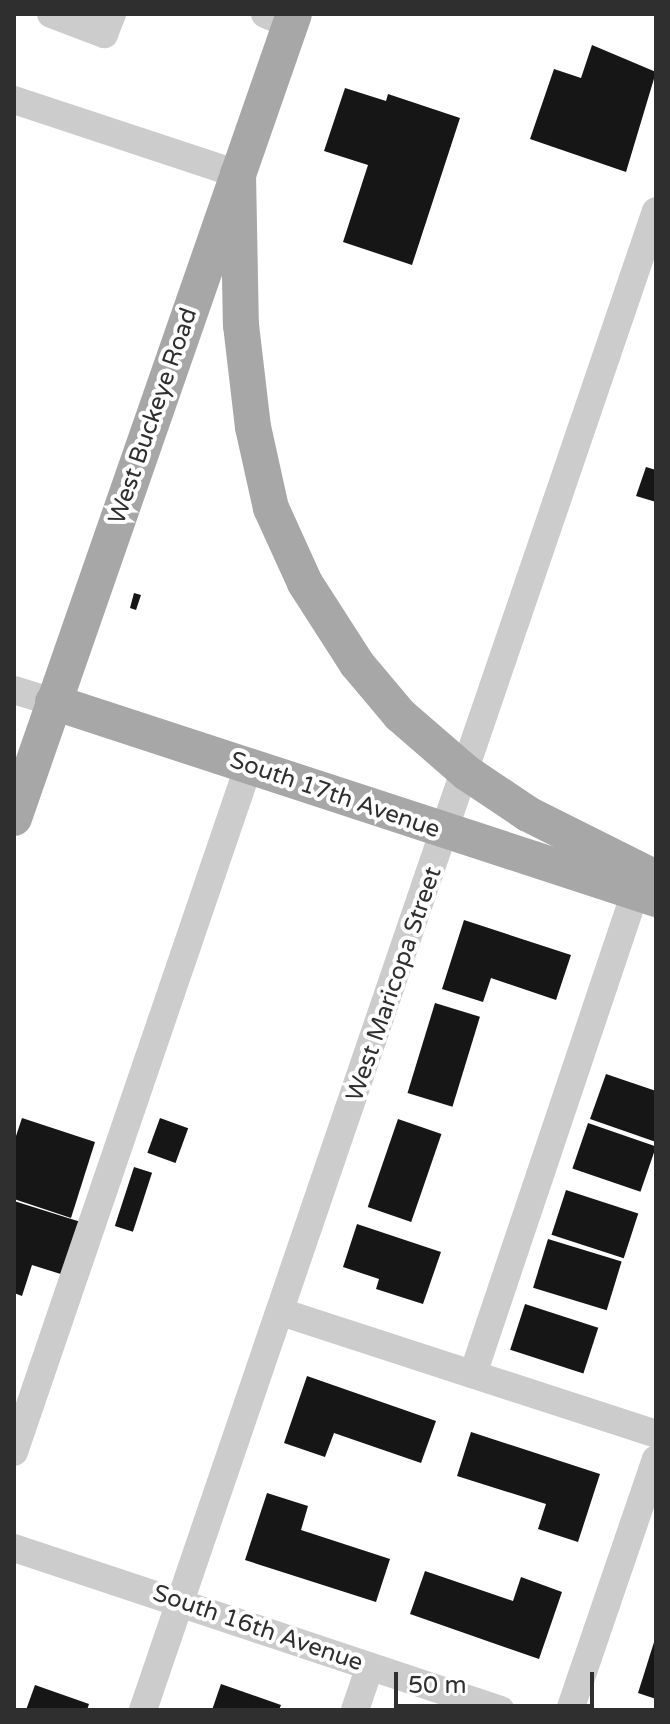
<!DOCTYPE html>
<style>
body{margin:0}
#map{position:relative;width:670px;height:1724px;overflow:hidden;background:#fff;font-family:"Varela Round",sans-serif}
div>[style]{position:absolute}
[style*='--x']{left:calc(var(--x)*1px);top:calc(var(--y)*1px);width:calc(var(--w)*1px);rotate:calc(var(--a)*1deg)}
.building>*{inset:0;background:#161616;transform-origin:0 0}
.minor>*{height:28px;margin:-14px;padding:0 14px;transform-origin:14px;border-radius:14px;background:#ccc}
.major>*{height:36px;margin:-18px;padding:0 18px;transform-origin:18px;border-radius:18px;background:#a7a7a7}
span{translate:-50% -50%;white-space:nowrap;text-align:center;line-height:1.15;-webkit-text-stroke:8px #fff;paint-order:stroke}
.street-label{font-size:24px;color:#2f2f2f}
.frame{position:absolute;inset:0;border:16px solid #2f2f2f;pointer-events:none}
.scale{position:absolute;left:394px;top:1672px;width:200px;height:36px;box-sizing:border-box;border:4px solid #2f2f2f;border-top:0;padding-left:10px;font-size:24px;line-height:28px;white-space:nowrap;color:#2f2f2f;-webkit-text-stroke:6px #fff;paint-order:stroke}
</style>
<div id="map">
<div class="building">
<div style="clip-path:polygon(592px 45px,656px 72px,626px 172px,530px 139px,554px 69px,581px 78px)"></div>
<div style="clip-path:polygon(345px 88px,386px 101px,388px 94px,460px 118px,412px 265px,343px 242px,368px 165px,324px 151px)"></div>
<div style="clip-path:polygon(646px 467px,656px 470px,656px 502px,636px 496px)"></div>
<div style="clip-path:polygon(134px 593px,141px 595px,136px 610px,130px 608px)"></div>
<div style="clip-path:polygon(464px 920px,571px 955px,556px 1000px,491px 978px,483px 1002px,442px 989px)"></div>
<div style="left:435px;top:1003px;width:47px;height:94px;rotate:17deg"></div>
<div style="clip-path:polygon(606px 1074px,656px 1091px,656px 1142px,590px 1119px)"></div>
<div style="clip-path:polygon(22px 1118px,95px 1142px,71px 1218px,14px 1199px,14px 1142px)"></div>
<div style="left:160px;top:1118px;width:30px;height:37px;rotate:20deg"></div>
<div style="left:398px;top:1119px;width:46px;height:93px;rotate:19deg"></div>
<div style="left:588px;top:1123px;width:72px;height:48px;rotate:19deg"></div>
<div style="left:134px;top:1167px;width:19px;height:62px;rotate:18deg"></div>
<div style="left:566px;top:1190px;width:76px;height:47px;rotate:18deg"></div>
<div style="clip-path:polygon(14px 1201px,84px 1223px,67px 1276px,32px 1265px,22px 1296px,14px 1293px)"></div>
<div style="clip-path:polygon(357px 1224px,441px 1252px,423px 1304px,376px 1289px,379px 1279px,343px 1267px)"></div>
<div style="left:548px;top:1239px;width:77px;height:51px;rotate:17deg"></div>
<div style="left:525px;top:1304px;width:77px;height:48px;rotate:18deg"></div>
<div style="clip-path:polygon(307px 1376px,436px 1421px,421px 1463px,334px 1433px,325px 1457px,284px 1443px)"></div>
<div style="clip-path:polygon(471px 1432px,600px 1474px,578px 1542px,538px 1529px,546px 1504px,457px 1476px)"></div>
<div style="clip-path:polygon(267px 1493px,308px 1506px,301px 1530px,390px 1559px,376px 1602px,245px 1560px)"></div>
<div style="clip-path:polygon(425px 1571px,513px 1601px,521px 1577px,562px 1592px,539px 1659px,410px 1614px)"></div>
<div style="clip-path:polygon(655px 1639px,656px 1639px,656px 1699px,638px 1693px)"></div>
<div style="clip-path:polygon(221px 1684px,281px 1705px,279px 1710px,212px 1710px)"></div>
<div style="clip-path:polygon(35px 1685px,89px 1704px,87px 1710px,26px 1710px)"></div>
</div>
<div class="minor">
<div style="--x:51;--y:14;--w:57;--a:20.7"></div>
<div style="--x:104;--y:34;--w:22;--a:-68"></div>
<div style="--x:265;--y:14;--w:27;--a:22"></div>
<div style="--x:14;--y:100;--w:236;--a:18.3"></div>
<div style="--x:14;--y:690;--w:41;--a:17.1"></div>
<div style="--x:281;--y:1312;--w:394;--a:18"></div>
<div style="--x:473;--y:1374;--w:508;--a:-71.39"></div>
<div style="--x:14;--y:1452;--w:726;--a:-71.12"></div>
<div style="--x:14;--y:1548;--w:513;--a:18.4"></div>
<div style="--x:143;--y:1710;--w:1584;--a:-71.11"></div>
<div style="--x:355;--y:1710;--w:46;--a:-71.2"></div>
<div style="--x:570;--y:1710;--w:265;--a:-71.1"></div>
</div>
<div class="major">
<div style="--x:238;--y:174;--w:151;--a:88.9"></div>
<div style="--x:241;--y:325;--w:103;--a:83.3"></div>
<div style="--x:253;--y:427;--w:83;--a:77.5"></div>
<div style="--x:271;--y:508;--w:82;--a:65.6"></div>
<div style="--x:305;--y:583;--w:96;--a:57.3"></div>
<div style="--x:357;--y:664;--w:67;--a:49.9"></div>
<div style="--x:400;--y:715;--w:89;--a:40.9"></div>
<div style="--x:467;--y:773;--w:73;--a:33.9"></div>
<div style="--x:528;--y:814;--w:143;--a:26.6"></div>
<div style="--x:53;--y:702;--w:634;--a:18.09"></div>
<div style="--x:14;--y:818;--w:851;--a:-70.8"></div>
</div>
<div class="street-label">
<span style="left:153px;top:416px;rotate:-71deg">West Buckeye Road</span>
<span style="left:335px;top:795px;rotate:19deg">South 17th Avenue</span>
<span style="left:394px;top:984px;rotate:-71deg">West Maricopa Street</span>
<span style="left:258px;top:1628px;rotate:19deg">South 16th Avenue</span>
</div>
<div class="frame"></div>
<div class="scale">50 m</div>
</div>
